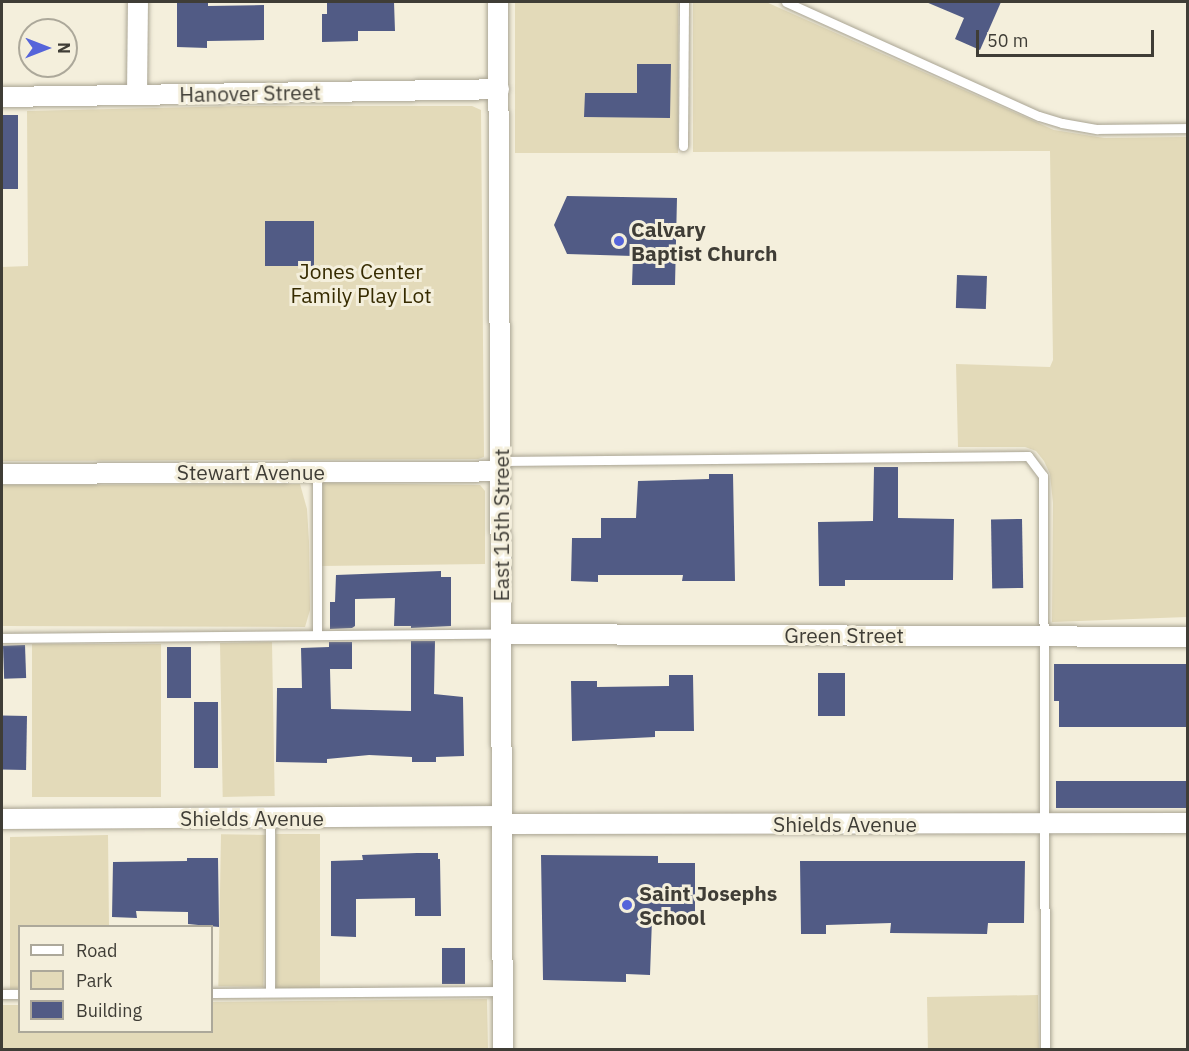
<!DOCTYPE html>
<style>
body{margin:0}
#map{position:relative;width:1189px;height:1051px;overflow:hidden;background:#f4efdc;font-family:"IBM Plex Sans",sans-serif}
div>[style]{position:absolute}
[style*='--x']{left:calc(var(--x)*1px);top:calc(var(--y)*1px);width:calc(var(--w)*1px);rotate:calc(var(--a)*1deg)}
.green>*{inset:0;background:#e3dab9;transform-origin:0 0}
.building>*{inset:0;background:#515b85;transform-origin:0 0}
.roads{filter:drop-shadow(0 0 2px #a9a493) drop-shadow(0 0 2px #a9a493)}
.lane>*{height:9px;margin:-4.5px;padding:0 4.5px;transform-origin:4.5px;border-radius:4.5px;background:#fff}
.street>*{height:20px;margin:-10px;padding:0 10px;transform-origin:10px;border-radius:10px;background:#fff}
.dots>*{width:16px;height:16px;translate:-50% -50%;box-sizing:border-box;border:3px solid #f4efdc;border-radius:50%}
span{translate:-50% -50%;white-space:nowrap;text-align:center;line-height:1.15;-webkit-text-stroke:6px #f4efdc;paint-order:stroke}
.street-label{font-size:21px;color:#3f3d36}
.poi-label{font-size:21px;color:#3f3d36;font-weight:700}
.left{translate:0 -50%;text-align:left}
.park-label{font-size:21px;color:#362b00}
.frame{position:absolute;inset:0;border:3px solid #3f3d36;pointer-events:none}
.legend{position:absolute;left:18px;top:925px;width:195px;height:108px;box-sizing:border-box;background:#f4efdc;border:2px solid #aca89a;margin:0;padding:8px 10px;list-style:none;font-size:18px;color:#3f3d36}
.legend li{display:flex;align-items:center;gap:12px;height:30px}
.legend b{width:30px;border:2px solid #aca89a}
.north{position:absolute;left:18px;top:18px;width:60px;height:60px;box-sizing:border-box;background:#f4efdc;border:2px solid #aca89a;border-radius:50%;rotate:90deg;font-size:16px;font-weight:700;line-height:24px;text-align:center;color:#3f3d36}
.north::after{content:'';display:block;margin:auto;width:21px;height:27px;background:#5564da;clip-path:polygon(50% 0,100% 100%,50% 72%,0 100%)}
.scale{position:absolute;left:976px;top:30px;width:178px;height:27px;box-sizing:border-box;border:3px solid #3f3d36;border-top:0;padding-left:8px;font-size:18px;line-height:21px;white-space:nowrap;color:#3f3d36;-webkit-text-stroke:4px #f4efdc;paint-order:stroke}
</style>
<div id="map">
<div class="green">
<div style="left:515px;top:2px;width:163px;height:151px"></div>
<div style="clip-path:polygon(693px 2px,766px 2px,1054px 130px,1104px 138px,1187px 137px,1187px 617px,1052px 622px,1053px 503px,1050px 474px,1044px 461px,1036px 451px,1025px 447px,958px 447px,956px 364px,1050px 367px,1053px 360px,1050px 151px,693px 152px)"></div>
<div style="clip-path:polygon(241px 106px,472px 106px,481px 110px,484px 457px,478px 459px,2px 461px,2px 267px,28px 266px,27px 111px)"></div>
<div style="clip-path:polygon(323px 483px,480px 485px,485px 491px,485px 564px,321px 566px)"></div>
<div style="clip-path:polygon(300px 484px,307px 509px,309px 542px,310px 610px,305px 627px,2px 626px,2px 485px)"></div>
<div style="left:272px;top:642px;width:154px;height:52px;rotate:89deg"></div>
<div style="left:32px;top:644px;width:129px;height:153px"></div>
<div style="left:320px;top:834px;width:155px;height:44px;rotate:90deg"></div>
<div style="clip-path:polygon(108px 835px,109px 926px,20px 926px,19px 989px,10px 989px,10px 837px)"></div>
<div style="left:266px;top:835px;width:152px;height:45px;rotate:91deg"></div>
<div style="left:1038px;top:995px;width:54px;height:111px;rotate:89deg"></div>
<div style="clip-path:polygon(487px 999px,488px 1049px,2px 1049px,2px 1005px,19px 1005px,20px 1032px,212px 1032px,212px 1002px)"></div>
</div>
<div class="building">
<div style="clip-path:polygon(177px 2px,208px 2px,208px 6px,264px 5px,264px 40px,207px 41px,207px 48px,177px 47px)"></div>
<div style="clip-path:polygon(327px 2px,394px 2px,395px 31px,358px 31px,358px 41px,322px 42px,322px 14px,327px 14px)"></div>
<div style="clip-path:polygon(926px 2px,1001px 2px,980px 50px,955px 39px,964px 18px)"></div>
<div style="clip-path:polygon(637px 64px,671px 64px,670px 118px,584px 117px,585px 93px,637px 93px)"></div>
<div style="left:2px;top:115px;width:16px;height:74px"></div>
<div style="clip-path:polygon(567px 196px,677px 198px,675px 285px,632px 285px,633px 256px,567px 254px,554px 225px)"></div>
<div style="left:314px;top:221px;width:45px;height:49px;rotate:90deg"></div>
<div style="left:957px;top:275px;width:30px;height:33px;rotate:2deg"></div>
<div style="clip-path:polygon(874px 467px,898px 467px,898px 518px,954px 519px,953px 580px,845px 580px,845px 586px,819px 586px,818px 522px,873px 521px)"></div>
<div style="clip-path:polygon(709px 474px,733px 474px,735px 581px,682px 581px,683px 575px,598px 575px,598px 582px,571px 581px,572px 538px,601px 538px,601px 518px,636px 518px,638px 481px,709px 479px)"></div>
<div style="left:1022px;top:519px;width:69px;height:31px;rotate:89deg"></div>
<div style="clip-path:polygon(441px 571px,441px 577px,451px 577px,451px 626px,411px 628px,411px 626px,394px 626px,395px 598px,355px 599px,355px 626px,352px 628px,330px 629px,330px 602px,335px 602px,336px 575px)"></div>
<div style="clip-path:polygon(411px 641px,435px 641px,434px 694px,463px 697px,464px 756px,436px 757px,436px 762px,412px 762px,412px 757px,369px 755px,327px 759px,327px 763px,276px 762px,277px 688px,302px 688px,301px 648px,329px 647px,329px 642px,352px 642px,352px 669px,330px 669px,331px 709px,411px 711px)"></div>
<div style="left:25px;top:645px;width:33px;height:22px;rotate:88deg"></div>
<div style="left:167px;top:647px;width:24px;height:51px"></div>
<div style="clip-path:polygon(1054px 664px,1188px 664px,1188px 727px,1059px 727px,1059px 701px,1054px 701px)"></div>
<div style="left:818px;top:673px;width:27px;height:43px"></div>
<div style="clip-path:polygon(669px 675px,693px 675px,694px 731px,655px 731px,655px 737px,572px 741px,571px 681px,597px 681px,597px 687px,669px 686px)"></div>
<div style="left:194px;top:702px;width:24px;height:66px"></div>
<div style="left:27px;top:716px;width:54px;height:25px;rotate:91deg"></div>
<div style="left:1188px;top:781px;width:27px;height:132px;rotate:90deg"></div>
<div style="clip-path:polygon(417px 853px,438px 853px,438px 859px,440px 859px,441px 916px,415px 916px,415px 898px,356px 899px,356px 937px,331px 936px,331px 861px,363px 860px,362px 855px)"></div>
<div style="clip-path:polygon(541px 855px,658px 856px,658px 863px,695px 863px,695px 919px,652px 919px,650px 975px,626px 974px,626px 982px,543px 980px)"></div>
<div style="clip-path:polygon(187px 858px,218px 858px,219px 927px,188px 924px,188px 912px,136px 911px,137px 918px,112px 917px,113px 862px,187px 861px)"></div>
<div style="clip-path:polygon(800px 861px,1025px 861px,1024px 923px,988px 923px,987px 934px,890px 933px,891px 923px,826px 925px,826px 934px,801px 934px)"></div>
<div style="left:442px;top:948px;width:23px;height:36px"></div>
</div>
<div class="roads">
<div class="lane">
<div style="--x:786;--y:2;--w:277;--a:24.3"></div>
<div style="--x:1039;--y:116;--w:24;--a:17"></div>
<div style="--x:1062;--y:123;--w:36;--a:10"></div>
<div style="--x:1097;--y:129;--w:91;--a:-0.6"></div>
<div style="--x:683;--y:146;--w:144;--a:-89.6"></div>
<div style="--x:500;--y:461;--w:528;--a:-0.54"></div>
<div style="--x:1028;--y:456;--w:25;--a:53"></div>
<div style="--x:1043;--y:476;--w:574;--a:89.8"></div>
<div style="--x:317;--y:635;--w:163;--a:-90"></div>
<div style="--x:2;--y:638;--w:499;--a:-0.5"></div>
<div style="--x:270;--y:818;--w:174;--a:90"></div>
<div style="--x:212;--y:993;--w:291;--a:-0.4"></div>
<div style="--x:2;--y:994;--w:18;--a:0"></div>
</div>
<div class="street">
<div style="--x:498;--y:2;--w:1048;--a:89.73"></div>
<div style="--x:137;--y:95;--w:93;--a:-89.4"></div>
<div style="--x:2;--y:97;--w:497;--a:-0.9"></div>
<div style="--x:2;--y:474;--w:498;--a:-0.3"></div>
<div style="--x:501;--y:634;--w:687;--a:0.25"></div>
<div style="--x:2;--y:819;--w:500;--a:-0.34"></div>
<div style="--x:502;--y:824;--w:686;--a:-0.08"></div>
</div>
</div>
<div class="dots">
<div style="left:619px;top:241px;background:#5564da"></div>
<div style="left:627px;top:905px;background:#5564da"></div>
</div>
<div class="street-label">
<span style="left:250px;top:93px;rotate:-1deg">Hanover Street</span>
<span style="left:251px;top:472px">Stewart Avenue</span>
<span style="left:501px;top:525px;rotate:-90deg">East 15th Street</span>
<span style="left:844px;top:635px">Green Street</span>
<span style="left:252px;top:818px">Shields Avenue</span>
<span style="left:845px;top:824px">Shields Avenue</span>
</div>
<div class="poi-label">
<span class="left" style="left:631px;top:241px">Calvary<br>Baptist Church</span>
<span class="left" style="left:639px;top:905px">Saint Josephs<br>School</span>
</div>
<div class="park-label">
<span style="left:361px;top:283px">Jones Center<br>Family Play Lot</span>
</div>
<div class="frame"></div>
<ul class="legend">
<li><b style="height:8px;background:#fff"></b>Road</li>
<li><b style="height:16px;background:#e3dab9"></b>Park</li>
<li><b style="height:16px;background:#515b85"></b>Building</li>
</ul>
<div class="north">N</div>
<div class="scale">50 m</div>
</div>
